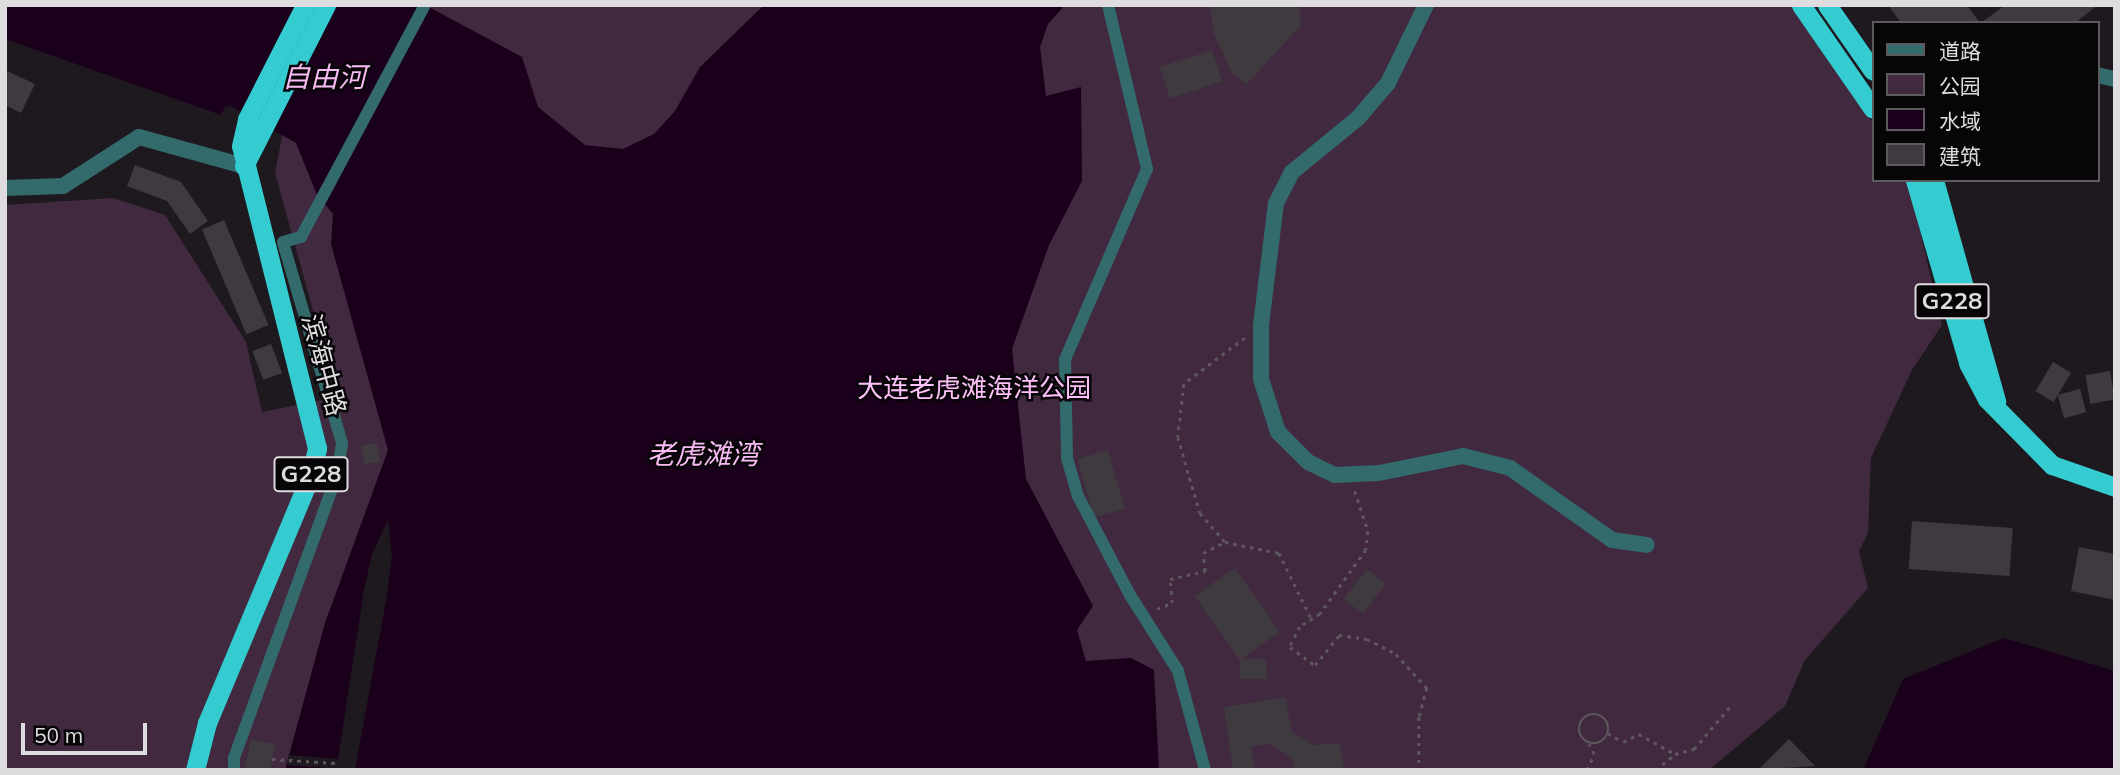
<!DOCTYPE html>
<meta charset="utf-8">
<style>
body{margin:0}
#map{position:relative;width:2120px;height:775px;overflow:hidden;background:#1e191e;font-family:Mulish,"Noto Sans SC",sans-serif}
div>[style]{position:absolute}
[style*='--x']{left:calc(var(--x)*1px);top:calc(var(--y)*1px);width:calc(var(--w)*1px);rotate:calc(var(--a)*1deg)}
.green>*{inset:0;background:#41293f}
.water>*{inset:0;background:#1b001b}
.pier>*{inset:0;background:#1e191e}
.building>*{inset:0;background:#3f3a3f;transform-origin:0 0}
.path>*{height:2.5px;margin-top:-1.25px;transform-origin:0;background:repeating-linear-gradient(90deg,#5d585d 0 3.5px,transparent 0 8.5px)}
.path>.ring{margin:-1.25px;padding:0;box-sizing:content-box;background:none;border:2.5px solid #5d585d;border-radius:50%}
.pedestrian>*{height:12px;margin:-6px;padding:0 6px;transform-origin:6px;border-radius:6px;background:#336a6c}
.minor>*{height:16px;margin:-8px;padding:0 8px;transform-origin:8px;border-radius:8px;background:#336a6c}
.trunk>*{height:19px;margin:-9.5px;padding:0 9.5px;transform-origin:9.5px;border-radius:9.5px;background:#34ccd0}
span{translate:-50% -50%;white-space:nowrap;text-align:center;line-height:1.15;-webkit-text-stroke:5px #070507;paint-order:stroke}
.shield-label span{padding:2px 5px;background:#070507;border:2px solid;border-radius:5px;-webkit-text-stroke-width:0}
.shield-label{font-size:24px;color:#dfdcdf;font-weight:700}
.street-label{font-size:26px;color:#dfdcdf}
.park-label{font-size:26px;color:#fdc0f8}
.water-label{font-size:28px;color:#f7baf2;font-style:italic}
.frame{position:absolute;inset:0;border:7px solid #dfdcdf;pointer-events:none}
.legend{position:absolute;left:1872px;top:21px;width:228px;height:161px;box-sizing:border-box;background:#070507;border:2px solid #5d5b5d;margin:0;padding:9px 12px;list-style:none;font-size:21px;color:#dfdcdf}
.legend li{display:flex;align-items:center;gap:14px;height:35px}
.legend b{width:35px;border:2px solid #5d5b5d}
.scale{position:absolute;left:21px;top:723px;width:126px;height:32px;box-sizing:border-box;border:4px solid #dfdcdf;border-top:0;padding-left:9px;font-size:21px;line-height:24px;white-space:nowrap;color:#dfdcdf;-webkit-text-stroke:5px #070507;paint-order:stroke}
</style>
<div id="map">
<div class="green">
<div style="clip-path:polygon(343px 5px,1793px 5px,1873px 123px,1873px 180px,1908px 180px,1942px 325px,1912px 370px,1871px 458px,1868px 533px,1859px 551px,1868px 588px,1805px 660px,1785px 706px,1709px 770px,5px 770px,5px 205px,113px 198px,165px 215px,246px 342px,262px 412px,337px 397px,275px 173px,284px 126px)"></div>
</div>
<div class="water">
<div style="clip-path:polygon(5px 5px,425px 5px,522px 57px,538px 107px,585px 145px,623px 149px,654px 134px,675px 111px,700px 67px,764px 5px,1065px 5px,1048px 24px,1040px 47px,1046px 96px,1081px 87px,1082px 181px,1049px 245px,1012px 349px,1026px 479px,1093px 606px,1077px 630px,1086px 661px,1131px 658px,1154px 670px,1159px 770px,285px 770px,325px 623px,388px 450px,331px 244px,333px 214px,317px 195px,296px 143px,231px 106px,225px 107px,221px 115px,5px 39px)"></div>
<div style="clip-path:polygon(2004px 638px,2115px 671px,2115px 770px,1863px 770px,1903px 679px)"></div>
</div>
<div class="pier">
<div style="clip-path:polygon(388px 520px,392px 555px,387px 595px,355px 770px,286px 765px,289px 755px,338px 759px,364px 590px,372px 554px)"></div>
</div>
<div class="building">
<div style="clip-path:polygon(1210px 5px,1299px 5px,1301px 25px,1247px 84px,1233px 74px,1214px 35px)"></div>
<div style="clip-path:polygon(1888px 5px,1967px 5px,1980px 23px,1901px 23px)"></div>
<div style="clip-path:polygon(2005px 5px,2098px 5px,2075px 23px,1981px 23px)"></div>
<div style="left:1212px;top:50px;width:33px;height:55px;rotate:72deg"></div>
<div style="clip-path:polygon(5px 70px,35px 84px,21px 113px,5px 105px)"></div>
<div style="clip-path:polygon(135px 165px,181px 182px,208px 221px,190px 234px,167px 201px,127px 186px)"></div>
<div style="left:224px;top:220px;width:114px;height:24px;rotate:67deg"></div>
<div style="left:271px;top:344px;width:31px;height:20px;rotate:69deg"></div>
<div style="left:2053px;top:362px;width:21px;height:34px;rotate:31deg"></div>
<div style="left:2110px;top:371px;width:29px;height:25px;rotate:80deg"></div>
<div style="left:2080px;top:389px;width:24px;height:23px;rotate:75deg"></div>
<div style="left:377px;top:443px;width:19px;height:16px;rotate:81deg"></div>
<div style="left:1108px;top:450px;width:61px;height:32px;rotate:74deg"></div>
<div style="left:1912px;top:521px;width:101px;height:48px;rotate:4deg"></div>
<div style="clip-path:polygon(2079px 547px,2115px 554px,2115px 600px,2071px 591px)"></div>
<div style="left:1235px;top:568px;width:78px;height:49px;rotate:55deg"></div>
<div style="left:1367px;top:569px;width:24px;height:38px;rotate:38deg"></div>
<div style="left:1266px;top:659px;width:20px;height:26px;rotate:90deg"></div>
<div style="clip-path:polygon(1286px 697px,1291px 731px,1313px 745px,1339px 743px,1345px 770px,1294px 770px,1292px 759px,1270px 744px,1251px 747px,1255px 770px,1233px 770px,1224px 707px)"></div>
<div style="clip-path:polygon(251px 739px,275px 744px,270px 770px,245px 770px)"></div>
<div style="clip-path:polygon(1789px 739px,1815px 766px,1758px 770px)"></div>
</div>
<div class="path">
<div style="--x:1245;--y:338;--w:76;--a:143"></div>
<div style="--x:1184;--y:384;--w:53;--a:96.5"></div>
<div style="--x:1178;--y:437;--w:79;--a:73.9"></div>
<div style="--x:1200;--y:513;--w:38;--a:49"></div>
<div style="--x:1225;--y:542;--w:55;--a:11.5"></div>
<div style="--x:1279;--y:553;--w:72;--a:63.8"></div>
<div style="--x:1355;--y:491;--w:42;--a:72"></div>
<div style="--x:1368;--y:531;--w:19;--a:96"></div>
<div style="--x:1366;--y:550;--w:79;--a:125.7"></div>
<div style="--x:1320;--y:614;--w:24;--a:147"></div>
<div style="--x:1300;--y:627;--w:22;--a:117"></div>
<div style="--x:1290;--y:647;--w:31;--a:36"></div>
<div style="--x:1315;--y:665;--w:38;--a:-51"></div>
<div style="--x:1339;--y:635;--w:28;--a:8"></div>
<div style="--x:1367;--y:639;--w:33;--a:27"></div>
<div style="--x:1396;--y:654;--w:46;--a:47.6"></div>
<div style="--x:1427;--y:688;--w:30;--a:105"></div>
<div style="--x:1419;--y:717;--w:53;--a:90"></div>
<div style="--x:1157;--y:609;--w:16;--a:-22"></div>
<div style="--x:1172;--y:603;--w:24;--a:-95"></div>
<div style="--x:1170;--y:579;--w:36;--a:-13"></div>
<div style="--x:1205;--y:571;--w:18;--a:-96"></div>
<div style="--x:1203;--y:553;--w:25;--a:-27"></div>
<div class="ring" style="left:1579px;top:714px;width:27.5px;height:27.5px"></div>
<div style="--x:1608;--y:733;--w:17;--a:31"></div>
<div style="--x:1623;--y:742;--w:18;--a:-27"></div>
<div style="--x:1639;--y:734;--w:41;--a:29.1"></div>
<div style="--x:272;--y:759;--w:63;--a:3.6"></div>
<div style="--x:1587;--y:770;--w:17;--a:-66"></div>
<div style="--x:1594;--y:754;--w:11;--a:-117"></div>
<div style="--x:1656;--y:770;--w:25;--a:-40"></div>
<div style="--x:1675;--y:754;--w:20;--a:-15"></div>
<div style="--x:1694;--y:749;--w:60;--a:-49.7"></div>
</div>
<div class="pedestrian">
<div style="--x:1108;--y:5;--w:169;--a:76.6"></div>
<div style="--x:1147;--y:169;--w:207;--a:113.3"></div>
<div style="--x:1065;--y:359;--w:99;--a:88.8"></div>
<div style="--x:1067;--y:458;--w:40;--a:74"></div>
<div style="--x:1078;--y:496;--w:112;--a:62.3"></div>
<div style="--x:1130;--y:595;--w:90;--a:57.7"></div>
<div style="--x:1178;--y:671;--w:103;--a:74.7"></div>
<div style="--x:234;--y:770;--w:12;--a:-90"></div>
<div style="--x:234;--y:758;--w:301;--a:-70"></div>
<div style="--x:337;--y:475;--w:32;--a:-81"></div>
<div style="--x:342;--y:443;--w:209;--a:-106.4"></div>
<div style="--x:283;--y:242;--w:19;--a:-16"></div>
<div style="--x:301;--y:237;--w:263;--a:-61.9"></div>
</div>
<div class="minor">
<div style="--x:1426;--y:5;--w:87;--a:116"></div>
<div style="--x:1388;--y:83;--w:46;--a:130.6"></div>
<div style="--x:1358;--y:118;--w:85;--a:140.7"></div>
<div style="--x:1292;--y:172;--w:35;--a:117"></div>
<div style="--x:1276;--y:203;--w:124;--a:97"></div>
<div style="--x:1261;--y:326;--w:53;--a:90"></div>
<div style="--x:1261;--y:379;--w:56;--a:72.2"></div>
<div style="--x:1278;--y:432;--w:42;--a:45"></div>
<div style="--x:1308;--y:462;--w:30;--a:26"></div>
<div style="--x:1335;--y:475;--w:44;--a:-2.6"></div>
<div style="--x:1379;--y:473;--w:86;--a:-11.4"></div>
<div style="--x:1463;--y:456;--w:49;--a:14.3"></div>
<div style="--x:1510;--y:468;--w:125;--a:35.2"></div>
<div style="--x:1612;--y:540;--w:35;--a:8"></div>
<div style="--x:2097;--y:75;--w:18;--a:13"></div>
<div style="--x:5;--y:188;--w:58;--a:-2"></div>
<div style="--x:63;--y:186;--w:90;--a:-32.8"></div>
<div style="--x:139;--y:137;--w:109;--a:15.4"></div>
</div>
<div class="trunk">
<div style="--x:1801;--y:5;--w:126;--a:55.3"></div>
<div style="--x:1827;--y:5;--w:80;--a:55.1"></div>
<div style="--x:244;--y:166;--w:181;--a:-63"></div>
<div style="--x:1915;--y:180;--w:191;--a:73.8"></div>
<div style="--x:1968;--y:363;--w:41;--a:62.2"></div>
<div style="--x:1987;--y:399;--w:93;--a:45.4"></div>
<div style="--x:2052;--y:465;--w:67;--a:19.2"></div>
<div style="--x:1934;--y:180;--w:230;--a:74.3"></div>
<div style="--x:195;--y:770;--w:49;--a:-75.7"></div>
<div style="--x:207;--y:723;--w:267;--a:-67.3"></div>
<div style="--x:310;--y:477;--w:30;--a:-76"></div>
<div style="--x:317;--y:448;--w:311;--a:-104.1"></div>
<div style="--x:241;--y:146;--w:28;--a:-77"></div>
<div style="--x:247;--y:119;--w:128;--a:-63"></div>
</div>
<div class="shield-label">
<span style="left:1952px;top:301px">G228</span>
<span style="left:311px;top:474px">G228</span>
</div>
<div class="street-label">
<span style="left:324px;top:365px;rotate:75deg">滨海中路</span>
</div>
<div class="park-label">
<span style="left:974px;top:388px">大连老虎滩海洋公园</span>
</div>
<div class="water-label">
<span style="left:324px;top:77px">自由河</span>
<span style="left:703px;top:454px">老虎滩湾</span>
</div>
<div class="frame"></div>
<ul class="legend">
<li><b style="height:9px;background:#336a6c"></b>道路</li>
<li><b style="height:19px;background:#41293f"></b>公园</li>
<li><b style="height:19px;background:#1b001b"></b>水域</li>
<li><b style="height:19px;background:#3f3a3f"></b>建筑</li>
</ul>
<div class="scale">50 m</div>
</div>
